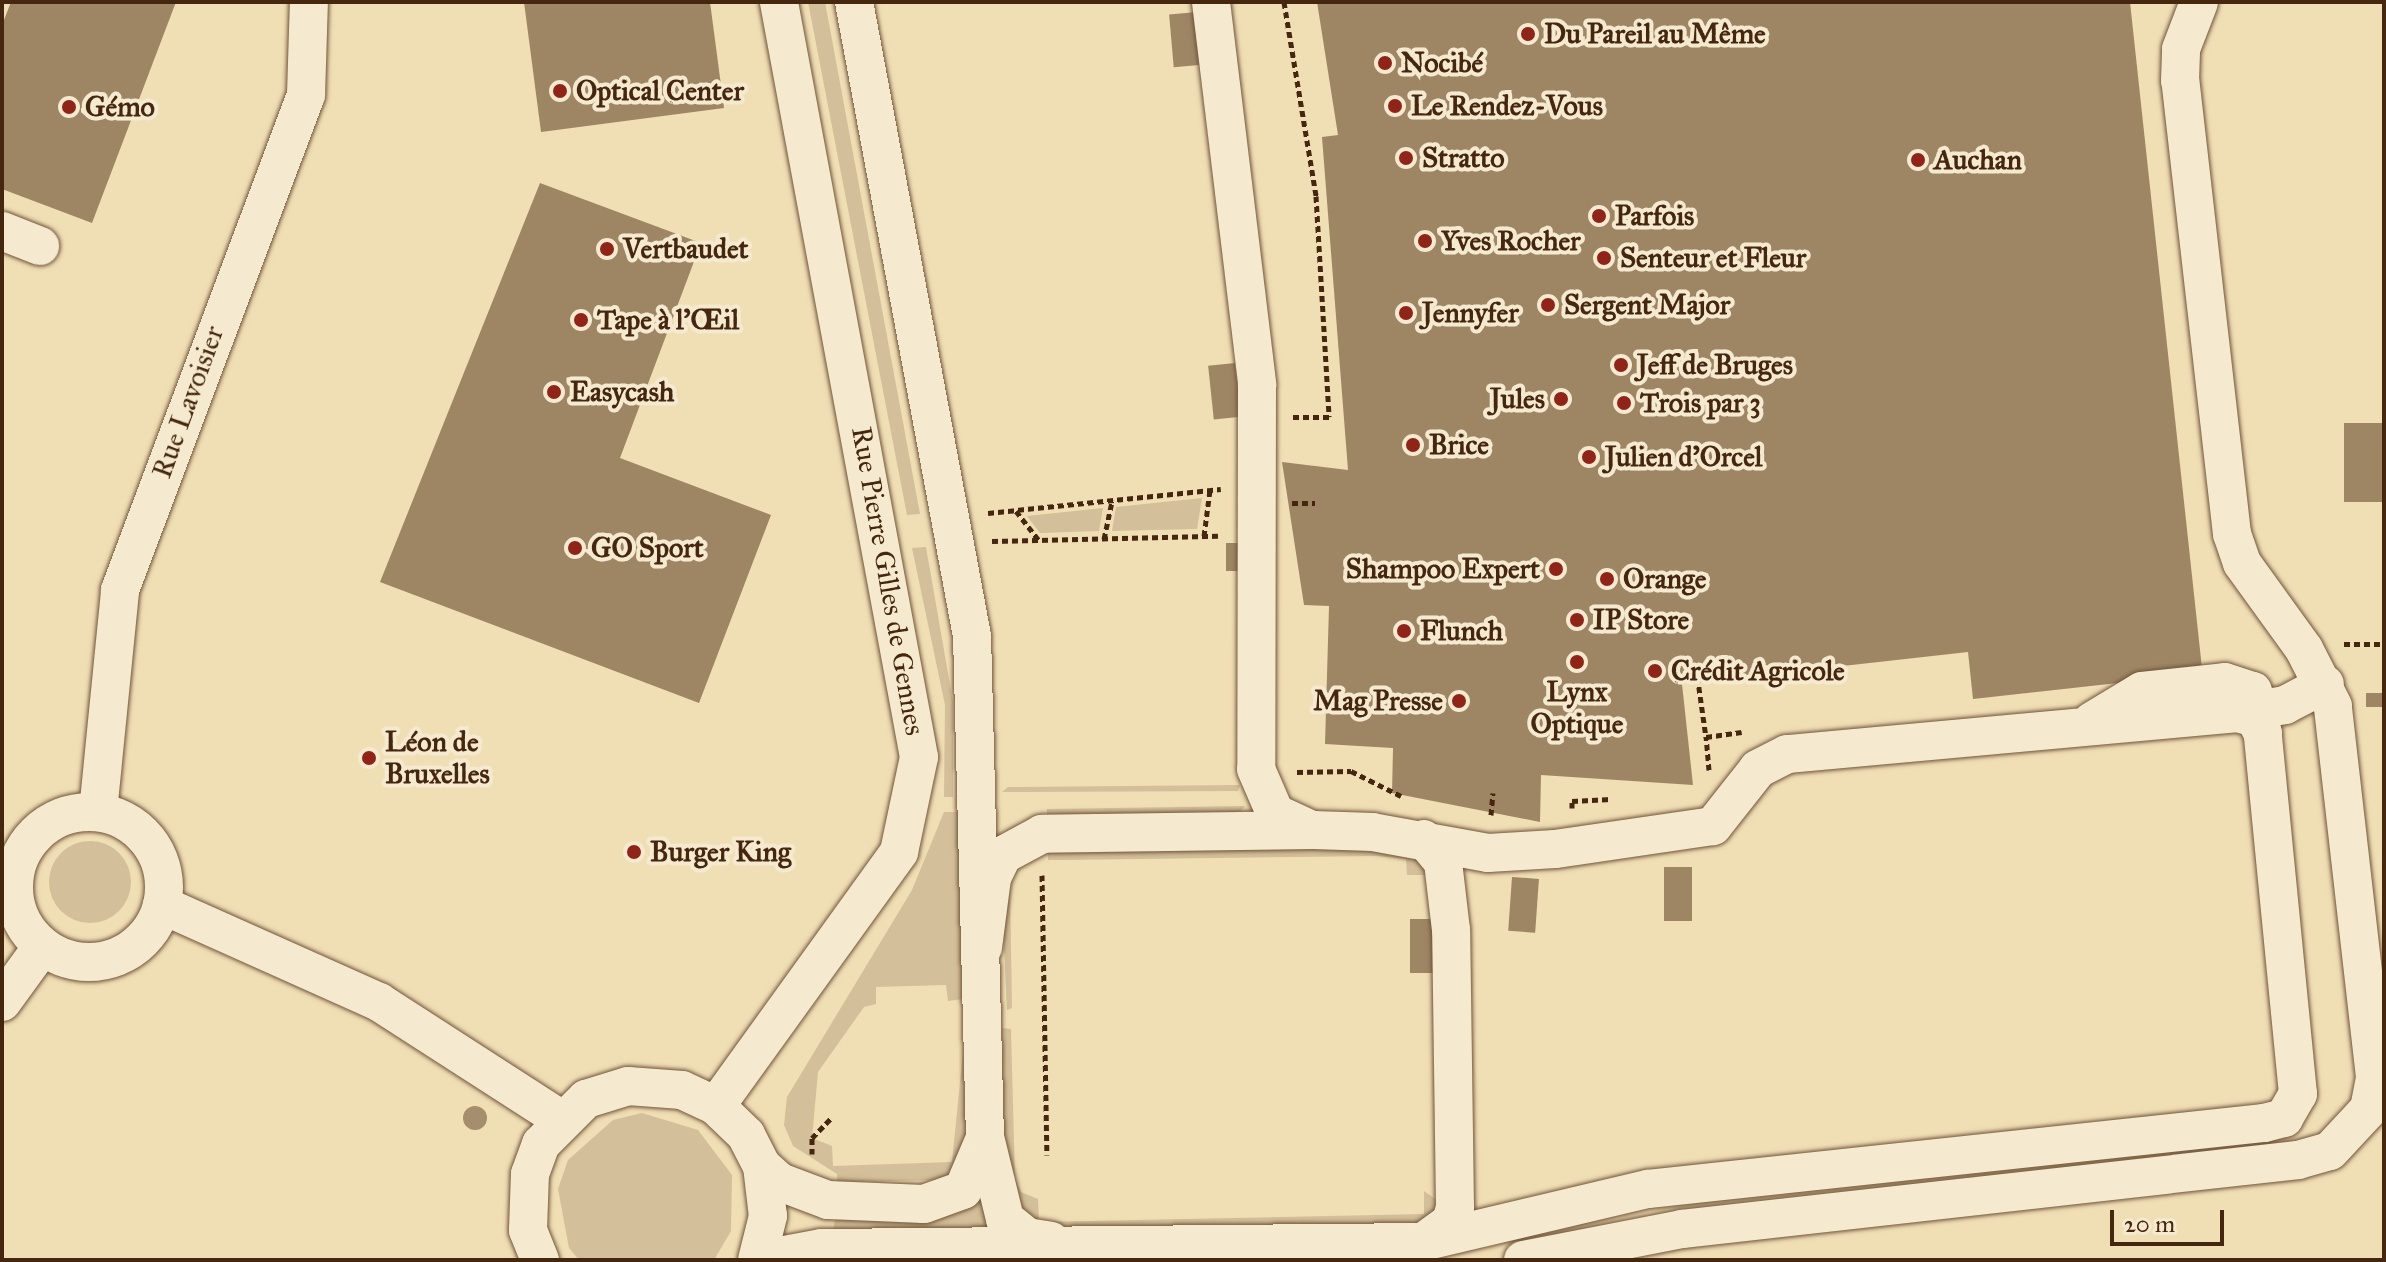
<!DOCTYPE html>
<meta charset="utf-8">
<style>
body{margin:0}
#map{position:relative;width:2386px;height:1262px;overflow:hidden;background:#f0deb5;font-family:"IM FELL Great Primer",serif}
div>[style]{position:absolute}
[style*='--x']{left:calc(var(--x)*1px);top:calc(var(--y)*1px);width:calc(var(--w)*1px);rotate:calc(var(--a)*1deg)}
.green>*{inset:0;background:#d3bf99}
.round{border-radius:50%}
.building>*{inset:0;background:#9e8665;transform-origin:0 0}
.path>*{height:5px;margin-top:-2.5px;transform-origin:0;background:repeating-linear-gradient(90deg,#45260f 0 6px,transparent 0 10px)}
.roads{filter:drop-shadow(0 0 2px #705438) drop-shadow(0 0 2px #705438)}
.minor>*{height:38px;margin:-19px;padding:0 19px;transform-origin:19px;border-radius:19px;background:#f5eacf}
.minor>.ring{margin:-19px;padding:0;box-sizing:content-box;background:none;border:38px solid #f5eacf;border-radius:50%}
.trees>*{width:24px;height:24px;margin:-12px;border-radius:50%;background:#a58e6d}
.dots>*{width:22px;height:22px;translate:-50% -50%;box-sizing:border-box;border:4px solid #f5eacf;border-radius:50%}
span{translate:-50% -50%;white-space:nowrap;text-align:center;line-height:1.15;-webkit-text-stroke:8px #f5eacf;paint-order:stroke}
.poi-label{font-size:28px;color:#45260f;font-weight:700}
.left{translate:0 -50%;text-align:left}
.right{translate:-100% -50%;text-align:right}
.street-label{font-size:28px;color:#45260f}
.frame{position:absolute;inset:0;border:4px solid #45260f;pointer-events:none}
.scale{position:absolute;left:2110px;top:1210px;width:114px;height:36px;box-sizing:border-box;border:4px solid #45260f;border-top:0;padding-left:10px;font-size:24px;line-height:28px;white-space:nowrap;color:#45260f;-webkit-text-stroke:6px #f5eacf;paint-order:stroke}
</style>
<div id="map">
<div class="green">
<div style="clip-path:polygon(808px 2px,825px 2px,920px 514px,907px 515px)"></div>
<div style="clip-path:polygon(1202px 498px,1197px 529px,1112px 531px,1116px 507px)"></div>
<div style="clip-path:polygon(1103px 508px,1099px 531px,1040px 533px,1027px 516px)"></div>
<div style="clip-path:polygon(926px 547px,953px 702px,953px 797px,944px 797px,945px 705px,912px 548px)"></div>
<div style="clip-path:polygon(1240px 785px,1238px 791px,1002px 792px,1008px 787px)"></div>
<div style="clip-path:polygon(1245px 806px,1239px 813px,1047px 815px,1047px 809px)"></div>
<div style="clip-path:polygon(944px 812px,964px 812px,963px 999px,948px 1001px,946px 985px,876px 987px,876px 1004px,864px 1007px,818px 1072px,812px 1138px,832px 1146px,833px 1166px,952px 1162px,963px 1052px,967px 1154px,946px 1180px,837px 1182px,837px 1174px,793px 1146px,784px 1125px,787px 1097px,912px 890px)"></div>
<div class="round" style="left:49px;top:841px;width:82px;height:82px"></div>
<div style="clip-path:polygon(1351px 848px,1421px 856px,1427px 875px,1407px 875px,1406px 859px,1377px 856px,1063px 860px,1048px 860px,1048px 852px)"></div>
<div style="clip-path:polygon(1010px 883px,1012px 1008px,1007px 1010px,1001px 884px)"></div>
<div style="clip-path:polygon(1002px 1028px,1011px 1029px,1015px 1179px,1021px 1192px,1038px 1199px,1039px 1222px,1424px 1214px,1424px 1191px,1441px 1203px,1429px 1221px,1410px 1224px,1063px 1231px,1017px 1216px,1003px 1146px)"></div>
<div style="clip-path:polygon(642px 1113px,698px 1130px,732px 1175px,731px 1231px,714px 1260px,579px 1260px,569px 1248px,558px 1189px,568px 1160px,613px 1120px)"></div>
<div style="clip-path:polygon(987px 1197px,1005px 1232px,833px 1232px,835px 1219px,937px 1220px)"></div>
</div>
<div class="building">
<div style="clip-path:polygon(11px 2px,176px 2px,92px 223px,2px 189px,2px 25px)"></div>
<div style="clip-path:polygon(524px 2px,710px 2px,724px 108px,541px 132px)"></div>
<div style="clip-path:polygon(1317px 2px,2130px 2px,2205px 696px,2136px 681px,1973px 699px,1968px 652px,1682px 684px,1693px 785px,1541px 775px,1540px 822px,1392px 793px,1393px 748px,1325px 744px,1329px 606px,1304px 605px,1282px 462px,1348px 470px,1322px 137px,1338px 135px)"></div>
<div style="left:1197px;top:12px;width:53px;height:28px;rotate:85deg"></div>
<div style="clip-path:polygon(540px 183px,701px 243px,620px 458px,771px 515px,699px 703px,380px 582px)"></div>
<div style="left:1235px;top:363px;width:54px;height:27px;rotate:84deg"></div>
<div style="left:2384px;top:423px;width:79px;height:40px;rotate:90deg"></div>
<div style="left:1226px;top:543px;width:16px;height:28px"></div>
<div style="left:2384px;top:693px;width:14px;height:18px;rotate:90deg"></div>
<div style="left:1692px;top:867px;width:54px;height:28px;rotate:90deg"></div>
<div style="left:1512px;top:877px;width:27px;height:54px;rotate:4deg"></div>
<div style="left:1410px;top:919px;width:27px;height:54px"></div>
</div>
<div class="path">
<div style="--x:1284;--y:2;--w:197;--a:80.6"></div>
<div style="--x:1316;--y:196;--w:221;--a:86.6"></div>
<div style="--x:1329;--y:417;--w:36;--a:180"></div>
<div style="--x:1292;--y:503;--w:23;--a:0"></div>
<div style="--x:1016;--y:511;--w:37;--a:52"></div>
<div style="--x:988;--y:513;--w:234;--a:-5.9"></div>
<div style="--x:1204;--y:536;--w:46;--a:-82.6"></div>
<div style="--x:1104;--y:539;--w:40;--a:-78"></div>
<div style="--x:992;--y:541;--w:226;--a:-1.3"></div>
<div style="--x:2344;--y:644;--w:40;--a:0"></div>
<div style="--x:1696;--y:667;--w:71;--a:81.9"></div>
<div style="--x:1709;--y:770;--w:33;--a:-95"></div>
<div style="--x:1706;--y:737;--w:36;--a:-8"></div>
<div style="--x:1297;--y:772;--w:54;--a:-1.1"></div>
<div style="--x:1351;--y:771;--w:56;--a:26.6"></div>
<div style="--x:1572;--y:808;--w:7;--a:-90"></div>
<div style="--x:1572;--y:801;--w:39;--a:-3"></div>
<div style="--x:1491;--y:815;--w:22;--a:-85"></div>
<div style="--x:1042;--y:875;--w:280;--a:89"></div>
<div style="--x:812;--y:1154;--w:16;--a:-90"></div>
<div style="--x:812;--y:1138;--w:28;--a:-46"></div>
</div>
<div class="roads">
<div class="minor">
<div style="--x:1211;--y:2;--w:385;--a:83.1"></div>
<div style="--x:1257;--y:384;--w:385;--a:90.1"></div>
<div style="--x:1256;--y:769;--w:48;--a:66.6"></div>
<div style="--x:1275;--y:813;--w:38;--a:25"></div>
<div style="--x:2;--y:231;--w:41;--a:21.5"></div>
<div style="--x:2238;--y:713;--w:48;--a:-9.7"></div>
<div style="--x:2285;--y:705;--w:45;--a:-27.7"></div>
<div style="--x:2092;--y:721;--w:58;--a:-31"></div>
<div style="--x:2142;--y:691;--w:83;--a:-6.2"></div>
<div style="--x:2225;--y:682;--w:29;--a:18"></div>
<div style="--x:2253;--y:691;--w:44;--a:76.9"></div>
<div style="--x:98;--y:812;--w:223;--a:-84.3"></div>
<div style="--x:120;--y:590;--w:529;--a:-69.41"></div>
<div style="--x:306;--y:95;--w:93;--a:-88.2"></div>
<div class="ring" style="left:14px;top:812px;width:112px;height:112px"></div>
<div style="--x:162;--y:905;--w:238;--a:24.1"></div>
<div style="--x:379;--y:1002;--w:218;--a:32.8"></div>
<div style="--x:2;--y:1002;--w:68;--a:-54"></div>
<div style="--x:716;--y:1106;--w:313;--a:-54.2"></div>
<div style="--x:899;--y:852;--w:97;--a:-78.1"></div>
<div style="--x:919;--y:757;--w:768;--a:-100.51"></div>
<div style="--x:986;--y:1141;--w:80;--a:76.3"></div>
<div style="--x:1005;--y:1219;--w:28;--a:39"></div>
<div style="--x:1027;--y:1237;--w:24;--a:9"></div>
<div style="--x:762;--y:1166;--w:24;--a:42"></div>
<div style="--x:780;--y:1182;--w:51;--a:20.6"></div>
<div style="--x:828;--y:1200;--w:96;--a:2.4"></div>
<div style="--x:924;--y:1204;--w:41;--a:-19.7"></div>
<div style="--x:963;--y:1190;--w:56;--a:-67.1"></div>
<div style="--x:985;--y:1138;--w:502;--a:-91.48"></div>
<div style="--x:972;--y:636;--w:645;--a:-100.54"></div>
<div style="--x:1423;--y:1242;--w:34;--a:-36"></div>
<div style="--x:1451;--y:1222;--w:16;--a:-75"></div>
<div style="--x:1455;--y:1207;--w:277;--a:-90.8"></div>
<div style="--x:1451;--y:930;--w:68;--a:-96.7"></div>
<div style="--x:1443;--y:862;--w:30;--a:-130"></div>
<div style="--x:540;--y:1260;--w:32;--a:-112"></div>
<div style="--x:528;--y:1230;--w:56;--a:-88"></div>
<div style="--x:530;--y:1174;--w:32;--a:-70"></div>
<div style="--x:541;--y:1144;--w:64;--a:-45"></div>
<div style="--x:586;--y:1099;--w:44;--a:-17.2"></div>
<div style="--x:628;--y:1086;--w:54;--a:4.2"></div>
<div style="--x:682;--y:1090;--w:38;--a:25"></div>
<div style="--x:716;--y:1106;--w:42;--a:44"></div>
<div style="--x:746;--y:1135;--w:35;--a:63"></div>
<div style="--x:762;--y:1166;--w:50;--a:83.2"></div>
<div style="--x:768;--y:1216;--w:45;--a:104"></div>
<div style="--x:758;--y:1260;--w:65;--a:-10.6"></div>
<div style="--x:822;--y:1248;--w:601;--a:-0.57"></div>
<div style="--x:1423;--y:1242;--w:231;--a:-13.3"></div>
<div style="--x:1648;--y:1189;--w:620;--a:-6.12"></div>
<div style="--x:2264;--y:1123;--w:21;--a:-14"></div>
<div style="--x:2284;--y:1118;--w:28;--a:-60"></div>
<div style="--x:2298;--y:1094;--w:362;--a:-95.6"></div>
<div style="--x:2263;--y:734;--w:18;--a:-117"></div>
<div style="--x:2255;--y:718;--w:18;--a:-164"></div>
<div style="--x:2238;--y:713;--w:453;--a:174.8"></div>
<div style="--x:1787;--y:754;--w:33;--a:153"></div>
<div style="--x:1758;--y:769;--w:73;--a:128.3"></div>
<div style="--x:1713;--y:826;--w:160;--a:171.7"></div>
<div style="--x:1555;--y:849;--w:67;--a:176.6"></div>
<div style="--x:1488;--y:853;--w:117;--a:-169.7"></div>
<div style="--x:1373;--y:832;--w:60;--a:-178.1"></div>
<div style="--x:1313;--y:830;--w:271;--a:179.2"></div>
<div style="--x:1042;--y:834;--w:44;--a:151.7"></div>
<div style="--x:1003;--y:855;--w:25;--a:116"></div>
<div style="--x:992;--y:878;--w:70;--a:97.4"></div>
<div style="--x:1523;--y:1260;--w:162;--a:-11"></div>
<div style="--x:1682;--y:1229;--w:620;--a:-6.39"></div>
<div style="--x:2298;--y:1160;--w:33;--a:-16"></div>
<div style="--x:2330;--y:1151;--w:57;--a:-47.1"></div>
<div style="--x:2369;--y:1109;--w:33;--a:-79"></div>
<div style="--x:2375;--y:1077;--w:373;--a:-96.5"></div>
<div style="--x:2333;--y:706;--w:64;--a:-117"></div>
<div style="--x:2304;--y:649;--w:106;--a:-125.8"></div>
<div style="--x:2242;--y:563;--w:31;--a:-109"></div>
<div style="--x:2232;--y:534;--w:456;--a:-96.5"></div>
<div style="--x:2180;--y:81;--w:32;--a:-88"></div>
<div style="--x:2181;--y:49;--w:50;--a:-69"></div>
</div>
</div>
<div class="trees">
<div style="left:475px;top:1118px"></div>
</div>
<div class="dots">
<div style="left:1528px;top:34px;background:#8f2418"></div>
<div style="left:1385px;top:63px;background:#8f2418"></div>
<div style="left:560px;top:91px;background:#8f2418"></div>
<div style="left:1395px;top:106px;background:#8f2418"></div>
<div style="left:69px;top:107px;background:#8f2418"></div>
<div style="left:1406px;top:158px;background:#8f2418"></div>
<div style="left:1918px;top:160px;background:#8f2418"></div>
<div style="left:1599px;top:216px;background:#8f2418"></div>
<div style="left:1425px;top:241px;background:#8f2418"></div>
<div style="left:607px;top:249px;background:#8f2418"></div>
<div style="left:1604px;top:258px;background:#8f2418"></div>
<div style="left:1548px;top:305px;background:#8f2418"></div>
<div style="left:1406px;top:313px;background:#8f2418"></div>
<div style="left:581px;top:320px;background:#8f2418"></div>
<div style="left:1621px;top:365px;background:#8f2418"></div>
<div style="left:554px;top:392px;background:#8f2418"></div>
<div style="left:1561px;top:399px;background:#8f2418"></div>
<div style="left:1624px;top:403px;background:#8f2418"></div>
<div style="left:1413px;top:445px;background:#8f2418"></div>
<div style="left:1589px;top:457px;background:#8f2418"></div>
<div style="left:575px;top:548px;background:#8f2418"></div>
<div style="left:1556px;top:569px;background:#8f2418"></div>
<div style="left:1607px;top:579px;background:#8f2418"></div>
<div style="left:1577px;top:620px;background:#8f2418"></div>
<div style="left:1404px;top:631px;background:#8f2418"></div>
<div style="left:1577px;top:662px;background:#8f2418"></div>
<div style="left:1655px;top:671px;background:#8f2418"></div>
<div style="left:1459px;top:701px;background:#8f2418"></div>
<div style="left:369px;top:758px;background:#8f2418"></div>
<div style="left:634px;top:852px;background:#8f2418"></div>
</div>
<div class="poi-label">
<span class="left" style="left:1544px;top:34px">Du Pareil au Même</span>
<span class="left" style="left:1401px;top:63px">Nocibé</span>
<span class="left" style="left:576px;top:91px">Optical Center</span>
<span class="left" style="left:1411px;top:106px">Le Rendez-Vous</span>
<span class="left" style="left:85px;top:107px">Gémo</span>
<span class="left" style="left:1422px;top:158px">Stratto</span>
<span class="left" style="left:1934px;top:160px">Auchan</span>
<span class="left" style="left:1615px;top:216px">Parfois</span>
<span class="left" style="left:1441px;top:241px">Yves Rocher</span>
<span class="left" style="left:623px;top:249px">Vertbaudet</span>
<span class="left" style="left:1620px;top:258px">Senteur et Fleur</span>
<span class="left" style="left:1564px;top:305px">Sergent Major</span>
<span class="left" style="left:1422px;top:313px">Jennyfer</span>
<span class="left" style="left:597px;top:320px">Tape à l'Œil</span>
<span class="left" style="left:1637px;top:365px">Jeff de Bruges</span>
<span class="left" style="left:570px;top:392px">Easycash</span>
<span class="right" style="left:1545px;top:399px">Jules</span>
<span class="left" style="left:1640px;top:403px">Trois par 3</span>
<span class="left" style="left:1429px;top:445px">Brice</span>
<span class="left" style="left:1605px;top:457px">Julien d'Orcel</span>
<span class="left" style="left:591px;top:548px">GO Sport</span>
<span class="right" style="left:1540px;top:569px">Shampoo Expert</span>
<span class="left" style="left:1623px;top:579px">Orange</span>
<span class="left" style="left:1593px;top:620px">IP Store</span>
<span class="left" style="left:1420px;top:631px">Flunch</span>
<span class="left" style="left:1671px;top:671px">Crédit Agricole</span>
<span style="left:1577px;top:708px">Lynx<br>Optique</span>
<span class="right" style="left:1443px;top:701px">Mag Presse</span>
<span class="left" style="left:385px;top:758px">Léon de<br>Bruxelles</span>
<span class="left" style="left:650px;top:852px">Burger King</span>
</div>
<div class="street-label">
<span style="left:188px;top:402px;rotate:-70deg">Rue Lavoisier</span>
<span style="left:888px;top:581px;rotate:80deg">Rue Pierre Gilles de Gennes</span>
</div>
<div class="frame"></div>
<div class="scale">20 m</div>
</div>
